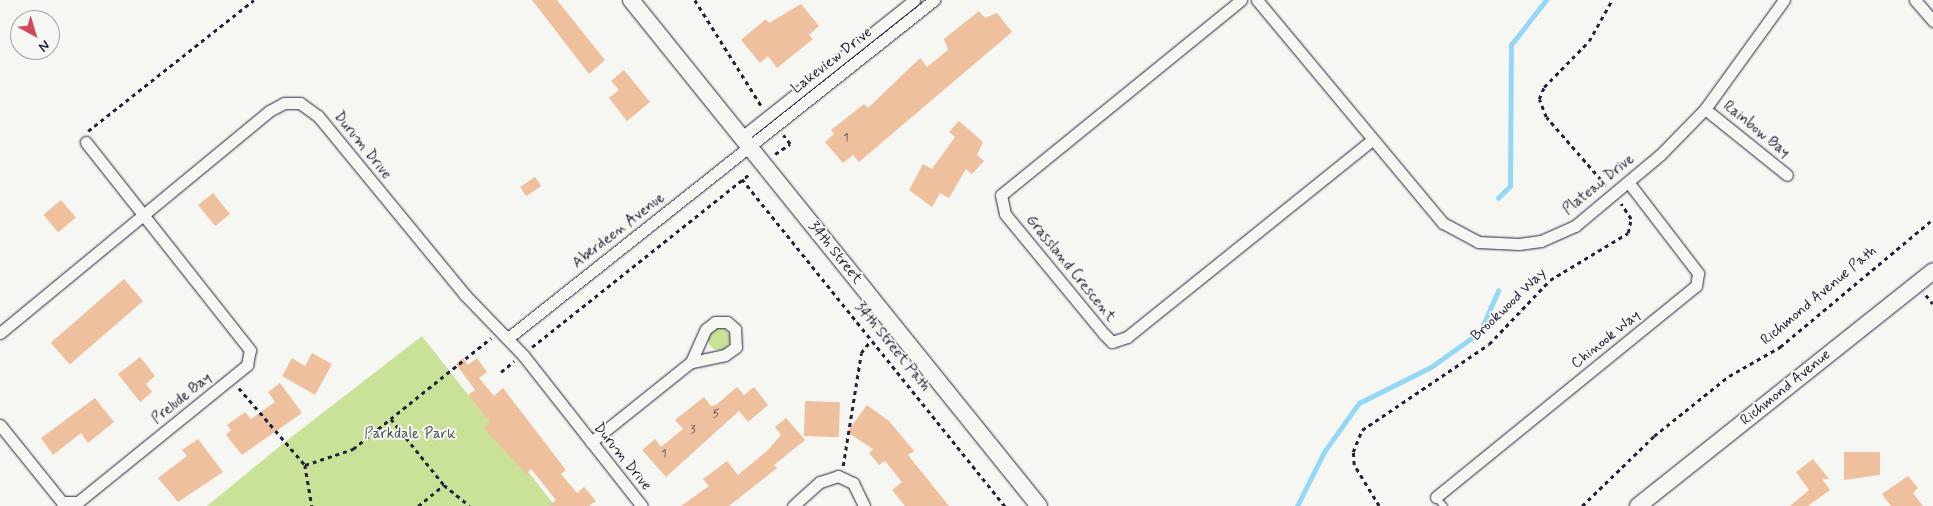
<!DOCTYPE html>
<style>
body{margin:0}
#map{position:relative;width:1933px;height:506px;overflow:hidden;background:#f6f6f2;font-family:Mynerve,sans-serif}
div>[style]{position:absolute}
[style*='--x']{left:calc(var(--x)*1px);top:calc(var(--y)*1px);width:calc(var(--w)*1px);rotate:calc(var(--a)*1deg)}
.green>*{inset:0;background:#c9e298}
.round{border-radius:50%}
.stream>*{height:4.5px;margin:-2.25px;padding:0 2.25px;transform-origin:2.25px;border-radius:2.25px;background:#94d8f5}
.building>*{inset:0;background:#eec09e;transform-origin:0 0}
.path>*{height:2.5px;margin-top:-1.25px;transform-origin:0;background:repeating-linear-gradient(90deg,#22223b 0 4px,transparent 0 8px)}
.roads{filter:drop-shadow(0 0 1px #22223b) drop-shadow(0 0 1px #22223b)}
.lane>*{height:5.5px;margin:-2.75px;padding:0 2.75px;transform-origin:2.75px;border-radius:2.75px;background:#f6f6f2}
.street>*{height:11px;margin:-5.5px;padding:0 5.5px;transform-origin:5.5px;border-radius:5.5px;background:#f6f6f2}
.secondary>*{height:16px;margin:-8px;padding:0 8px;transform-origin:8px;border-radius:8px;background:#f6f6f2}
span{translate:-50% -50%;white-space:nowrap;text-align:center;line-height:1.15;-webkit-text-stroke:4px #f6f6f2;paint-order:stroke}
.number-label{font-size:12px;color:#554a54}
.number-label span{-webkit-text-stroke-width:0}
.street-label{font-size:15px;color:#22223b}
.park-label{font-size:15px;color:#4c5252}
.north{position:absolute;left:10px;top:10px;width:50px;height:50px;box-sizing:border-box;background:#f6f6f2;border:1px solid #a1a1a9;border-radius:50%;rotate:141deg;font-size:14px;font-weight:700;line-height:20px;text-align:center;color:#22223b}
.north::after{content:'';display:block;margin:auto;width:18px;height:22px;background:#d1495b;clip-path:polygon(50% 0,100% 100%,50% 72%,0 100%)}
</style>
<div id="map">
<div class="green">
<div class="round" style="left:708px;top:328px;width:22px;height:22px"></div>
<div style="clip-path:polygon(422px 336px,555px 506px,207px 506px,285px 442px)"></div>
</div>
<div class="stream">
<div style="--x:1498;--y:198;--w:17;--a:-45"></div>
<div style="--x:1510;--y:186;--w:141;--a:-89.6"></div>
<div style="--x:1511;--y:45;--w:57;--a:-52.1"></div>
<div style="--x:1297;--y:506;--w:60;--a:-63.4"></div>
<div style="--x:1324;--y:452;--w:60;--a:-54.5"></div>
<div style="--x:1359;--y:403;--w:80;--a:-26.6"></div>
<div style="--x:1431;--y:367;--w:60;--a:-35.5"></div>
<div style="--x:1480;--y:332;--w:45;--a:-66.3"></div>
</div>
<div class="building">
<div style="clip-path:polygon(532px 0,557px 0,605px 60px,589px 74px)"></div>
<div style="clip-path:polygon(801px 4px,819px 26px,809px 35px,813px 39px,777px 68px,768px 56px,760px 63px,741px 40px,766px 19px,769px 23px)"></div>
<div style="clip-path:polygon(979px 11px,985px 18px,997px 13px,1012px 32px,859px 162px,853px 155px,843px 163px,825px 142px,834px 134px,831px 130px,864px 104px,868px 108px,920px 58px,927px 67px,948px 50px,944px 39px)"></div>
<div style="clip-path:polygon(624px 70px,650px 102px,627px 121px,609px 98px,619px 90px,611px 81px)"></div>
<div style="clip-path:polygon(959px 121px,983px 142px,977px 155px,984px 161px,972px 174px,966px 169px,949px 198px,940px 193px,932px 207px,909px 190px,923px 164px,932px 169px,955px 137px,949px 132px)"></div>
<div style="left:535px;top:177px;width:11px;height:18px;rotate:56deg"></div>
<div style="left:213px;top:193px;width:27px;height:19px;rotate:51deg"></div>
<div style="left:61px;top:200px;width:23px;height:23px;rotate:50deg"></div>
<div style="left:124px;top:279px;width:29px;height:97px;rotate:49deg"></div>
<div style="clip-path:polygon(312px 353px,332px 364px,315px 395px,282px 376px,292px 358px,305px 366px)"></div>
<div style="clip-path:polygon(140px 357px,155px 376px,146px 384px,152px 392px,140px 402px,118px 374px)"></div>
<div style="clip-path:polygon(463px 358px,468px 365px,477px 358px,487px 372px,479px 378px,494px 396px,503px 388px,566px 470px,561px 474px,577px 493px,584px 487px,596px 501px,589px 506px,549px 506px,556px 500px,531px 469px,526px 474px,484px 428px,490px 423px,468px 395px,475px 390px,456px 364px)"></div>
<div style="clip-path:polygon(280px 383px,302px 413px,242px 455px,226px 435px,231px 430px,227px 425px,245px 412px,251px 419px,275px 402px,268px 392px)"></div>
<div style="clip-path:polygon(737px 387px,744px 395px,754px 387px,768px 405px,748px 422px,739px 411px,666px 477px,642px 450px,655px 439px,661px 447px,683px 429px,675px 420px,704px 397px,711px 406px,716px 405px)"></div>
<div style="clip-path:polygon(95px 398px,114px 422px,88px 443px,81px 433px,53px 455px,41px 438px)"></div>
<div style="left:805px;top:401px;width:35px;height:35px;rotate:2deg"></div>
<div style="clip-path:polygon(867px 405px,889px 421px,914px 451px,908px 455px,949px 506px,905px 506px,892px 490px,902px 482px,885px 461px,879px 465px,869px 453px,873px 449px,847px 432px)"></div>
<div style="clip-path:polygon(786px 418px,805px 440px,774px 465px,777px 468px,729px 506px,681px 506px,709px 486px,703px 479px,727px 461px,738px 475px,768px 450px,781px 435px,775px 427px)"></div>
<div style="clip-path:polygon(198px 439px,223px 472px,178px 502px,158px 478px,187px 456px,182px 450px)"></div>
<div style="clip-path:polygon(1844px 452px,1880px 452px,1880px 475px,1844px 480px)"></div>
<div style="clip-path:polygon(1813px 459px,1829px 479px,1822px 479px,1830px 490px,1808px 506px,1790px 506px,1809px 490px,1796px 472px)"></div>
<div style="clip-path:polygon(1908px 476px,1918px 488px,1913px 493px,1923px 506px,1891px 506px,1882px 494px)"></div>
</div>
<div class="path">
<div style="--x:695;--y:0;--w:126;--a:57.9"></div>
<div style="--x:88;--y:131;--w:211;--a:-38.3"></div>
<div style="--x:775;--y:154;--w:18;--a:-34"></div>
<div style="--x:790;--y:144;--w:11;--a:-128"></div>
<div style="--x:742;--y:179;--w:420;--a:51.2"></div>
<div style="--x:1606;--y:186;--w:91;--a:-131"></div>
<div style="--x:1546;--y:117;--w:19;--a:-111"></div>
<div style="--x:1539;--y:99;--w:13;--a:-67"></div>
<div style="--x:1544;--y:87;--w:64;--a:-45.6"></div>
<div style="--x:1589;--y:41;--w:47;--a:-60.7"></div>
<div style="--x:1926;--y:295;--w:11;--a:52"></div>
<div style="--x:532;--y:347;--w:280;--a:-38.5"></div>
<div style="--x:501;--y:372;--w:17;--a:-40"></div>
<div style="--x:239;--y:388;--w:101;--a:49.4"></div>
<div style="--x:305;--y:465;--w:42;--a:80.3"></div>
<div style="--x:391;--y:419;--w:85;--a:51.2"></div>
<div style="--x:444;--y:485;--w:33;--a:39"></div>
<div style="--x:305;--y:465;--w:51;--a:-18.4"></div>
<div style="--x:353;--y:449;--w:177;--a:-38.8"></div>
<div style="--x:843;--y:466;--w:114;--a:-80.9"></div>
<div style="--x:861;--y:353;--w:16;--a:-52"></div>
<div style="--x:418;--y:506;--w:33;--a:-39"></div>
<div style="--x:1379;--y:506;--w:48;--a:-121.4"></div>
<div style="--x:1354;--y:465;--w:13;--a:-94"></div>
<div style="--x:1353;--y:452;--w:24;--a:-68"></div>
<div style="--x:1362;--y:430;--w:153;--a:-34.1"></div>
<div style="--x:1489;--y:344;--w:88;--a:-46.4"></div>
<div style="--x:1550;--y:280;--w:91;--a:-31.1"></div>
<div style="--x:1628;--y:233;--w:14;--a:-78"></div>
<div style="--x:1631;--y:219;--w:18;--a:-124"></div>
<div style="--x:1582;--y:506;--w:100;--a:-44.2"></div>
<div style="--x:1654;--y:436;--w:96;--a:-38.7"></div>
<div style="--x:1729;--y:376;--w:59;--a:-29.6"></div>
<div style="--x:1780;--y:347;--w:199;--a:-39.9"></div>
</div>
<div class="roads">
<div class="lane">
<div style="--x:1436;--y:497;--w:12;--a:48"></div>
</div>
<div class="street">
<div style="--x:1241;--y:0;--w:309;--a:140.9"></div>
<div style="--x:1001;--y:195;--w:19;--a:78"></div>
<div style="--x:1005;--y:214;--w:156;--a:50.5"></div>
<div style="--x:1104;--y:334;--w:11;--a:45"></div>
<div style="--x:1112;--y:342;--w:16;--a:-18"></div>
<div style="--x:1127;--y:337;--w:314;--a:-38.8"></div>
<div style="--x:1257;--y:0;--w:290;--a:50.2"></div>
<div style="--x:1443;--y:223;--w:40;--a:28"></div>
<div style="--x:1478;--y:242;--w:41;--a:2.8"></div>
<div style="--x:1519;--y:244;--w:22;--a:-8"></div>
<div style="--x:1541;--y:241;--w:37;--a:-24"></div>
<div style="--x:1575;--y:226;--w:111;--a:-39.9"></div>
<div style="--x:1660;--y:155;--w:64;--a:-45.6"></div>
<div style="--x:1705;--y:109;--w:135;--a:-54.1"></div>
<div style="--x:1915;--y:0;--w:28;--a:49"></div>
<div style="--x:1705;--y:109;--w:105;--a:38.8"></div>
<div style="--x:742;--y:137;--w:220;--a:-38.5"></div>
<div style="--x:715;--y:322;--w:12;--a:0"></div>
<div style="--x:727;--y:322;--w:11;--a:41"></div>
<div style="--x:735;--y:329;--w:18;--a:87"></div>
<div style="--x:736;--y:347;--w:14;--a:144"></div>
<div style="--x:725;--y:355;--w:35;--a:168"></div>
<div style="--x:691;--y:362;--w:36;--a:-66"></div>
<div style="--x:706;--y:329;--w:11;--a:-38"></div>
<div style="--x:0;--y:333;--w:349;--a:-39.5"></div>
<div style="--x:269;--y:111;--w:17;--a:-28"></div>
<div style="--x:284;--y:103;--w:16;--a:0"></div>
<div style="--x:300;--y:103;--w:22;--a:36"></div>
<div style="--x:318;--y:116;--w:232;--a:50.6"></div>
<div style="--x:465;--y:295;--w:83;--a:46"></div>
<div style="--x:523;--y:355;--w:192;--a:51.8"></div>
<div style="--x:508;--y:338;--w:544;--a:-38.43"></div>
<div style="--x:0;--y:425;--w:99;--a:51.2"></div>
<div style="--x:62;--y:502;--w:16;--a:0"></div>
<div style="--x:78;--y:502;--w:218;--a:-39"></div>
<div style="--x:247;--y:365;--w:15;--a:-79"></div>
<div style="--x:250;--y:350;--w:265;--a:-128.3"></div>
<div style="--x:591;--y:442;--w:128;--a:-38.7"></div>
<div style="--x:1436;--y:497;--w:335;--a:-39.1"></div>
<div style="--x:1696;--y:286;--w:13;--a:-81"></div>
<div style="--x:1698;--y:273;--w:113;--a:-127.5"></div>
<div style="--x:793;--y:506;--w:36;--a:-42"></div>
<div style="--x:820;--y:482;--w:19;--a:-18"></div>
<div style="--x:838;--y:476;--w:17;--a:25"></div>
<div style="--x:853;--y:483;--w:25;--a:64"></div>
</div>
<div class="secondary">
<div style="--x:631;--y:0;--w:650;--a:51.12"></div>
<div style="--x:1638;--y:506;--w:377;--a:-38.5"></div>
</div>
</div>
<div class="number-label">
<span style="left:846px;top:139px">1</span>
<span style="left:716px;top:415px">5</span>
<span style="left:693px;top:431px">3</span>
<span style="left:664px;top:455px">1</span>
</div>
<div class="street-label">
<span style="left:832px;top:61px;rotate:-38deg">Lakeview Drive</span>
<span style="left:1756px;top:130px;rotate:39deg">Rainbow Bay</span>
<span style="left:362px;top:146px;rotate:51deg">Durum Drive</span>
<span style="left:1599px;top:185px;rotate:-39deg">Plateau Drive</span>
<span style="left:619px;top:231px;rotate:-38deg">Aberdeen Avenue</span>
<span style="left:835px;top:253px;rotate:51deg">34th Street</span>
<span style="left:1070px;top:269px;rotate:51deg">Grassland Crescent</span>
<span style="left:1819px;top:296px;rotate:-40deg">Richmond Avenue Path</span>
<span style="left:1509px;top:305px;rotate:-44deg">Brookwood Way</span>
<span style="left:1606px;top:340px;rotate:-39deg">Chinook Way</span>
<span style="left:892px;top:347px;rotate:51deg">34th Street Path</span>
<span style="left:1786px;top:388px;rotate:-39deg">Richmond Avenue</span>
<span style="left:182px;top:399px;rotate:-39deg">Prelude Bay</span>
<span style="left:622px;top:457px;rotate:51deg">Durum Drive</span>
</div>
<div class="park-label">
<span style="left:410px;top:435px">Parkdale Park</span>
</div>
<div class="north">N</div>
</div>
